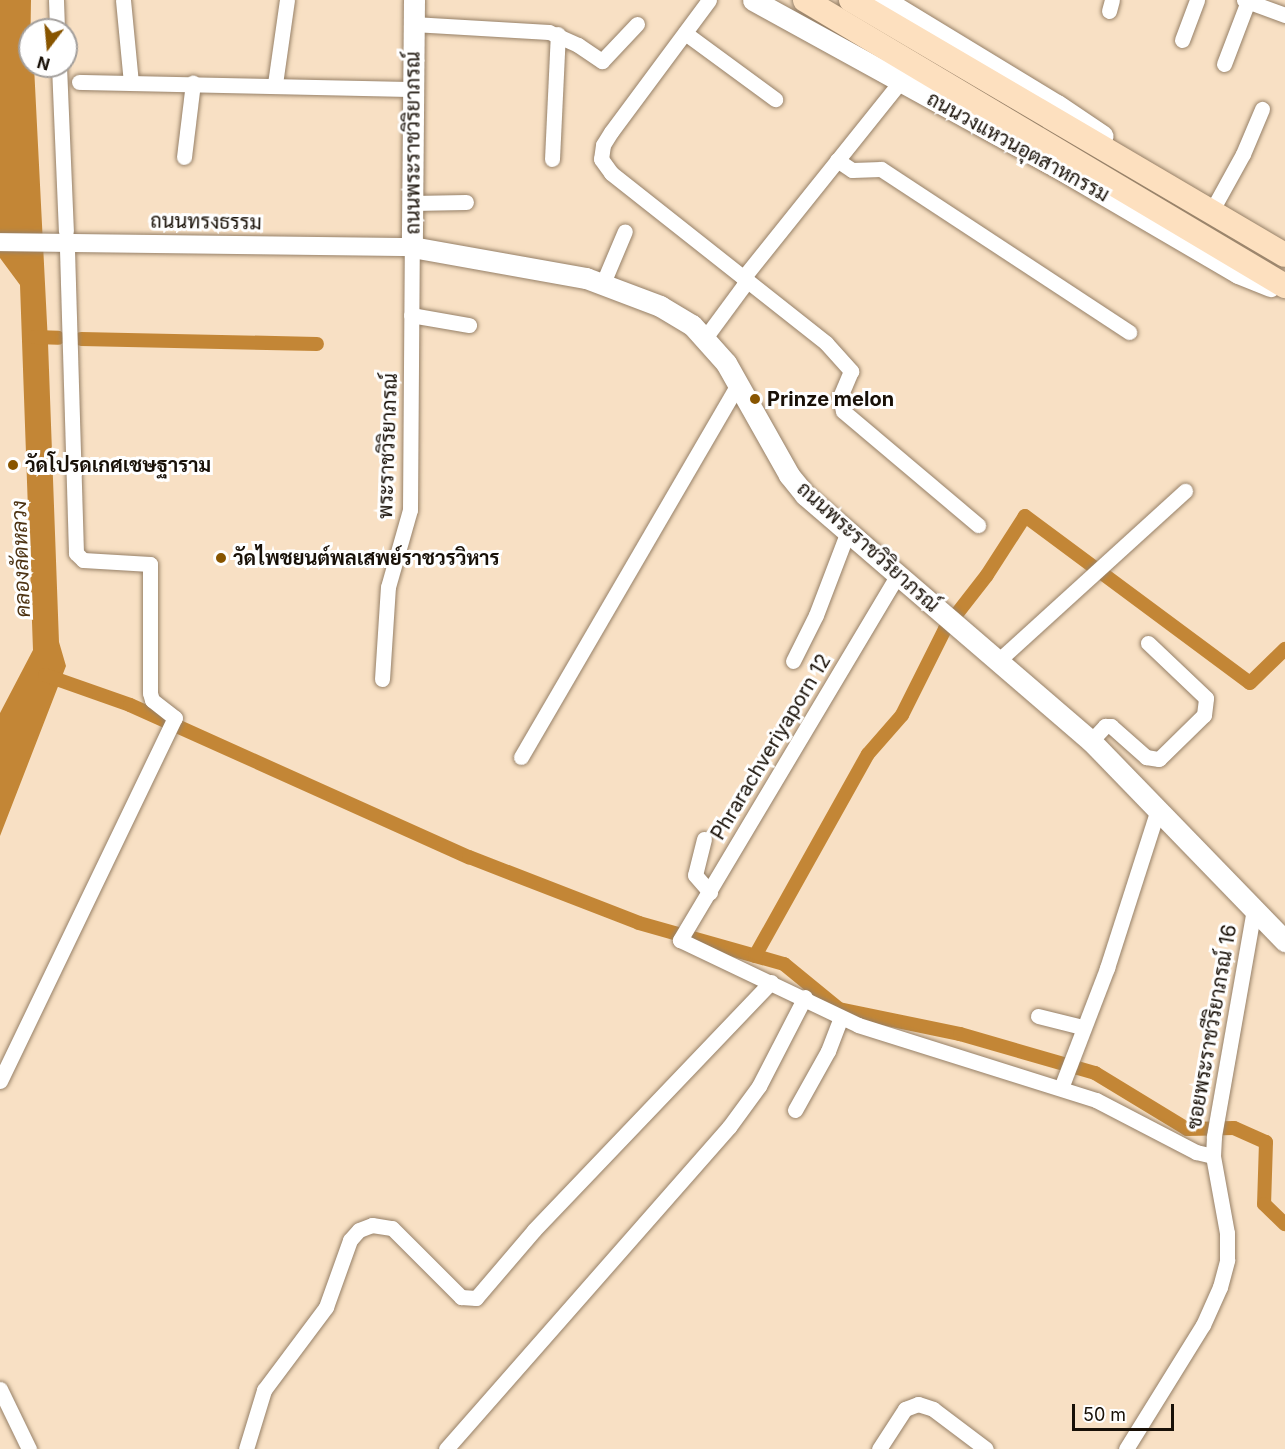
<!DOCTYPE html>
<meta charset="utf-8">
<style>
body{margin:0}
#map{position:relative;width:1285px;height:1449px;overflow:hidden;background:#f8e0c4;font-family:Inter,Sarabun,sans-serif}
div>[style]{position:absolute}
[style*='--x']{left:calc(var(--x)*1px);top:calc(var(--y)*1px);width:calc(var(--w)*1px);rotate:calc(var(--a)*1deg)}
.water>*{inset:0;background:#c38636}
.canal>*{height:14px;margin:-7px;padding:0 7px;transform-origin:7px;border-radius:7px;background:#c38636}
.roads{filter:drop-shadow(0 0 2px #968067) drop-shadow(0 0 2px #968067)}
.minor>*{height:15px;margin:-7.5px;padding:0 7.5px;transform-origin:7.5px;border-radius:7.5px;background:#fff}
.tertiary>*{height:18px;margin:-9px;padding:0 9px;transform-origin:9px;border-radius:9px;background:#fff}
.secondary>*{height:21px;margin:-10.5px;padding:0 10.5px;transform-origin:10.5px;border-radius:10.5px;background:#fff}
.primary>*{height:24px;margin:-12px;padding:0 12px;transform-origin:12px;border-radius:12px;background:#fde0bf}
.dots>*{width:16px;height:16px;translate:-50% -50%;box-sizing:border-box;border:3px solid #fff;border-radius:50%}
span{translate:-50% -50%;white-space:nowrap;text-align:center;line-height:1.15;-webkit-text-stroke:6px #fff;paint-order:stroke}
.street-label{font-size:20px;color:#181007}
.poi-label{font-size:20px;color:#181007;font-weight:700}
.left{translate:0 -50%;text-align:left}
.water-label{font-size:21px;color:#4d3313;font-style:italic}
.north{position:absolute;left:18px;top:18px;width:60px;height:60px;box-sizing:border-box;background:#fff;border:2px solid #a39f9c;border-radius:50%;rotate:196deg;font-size:16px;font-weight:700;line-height:24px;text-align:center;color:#181007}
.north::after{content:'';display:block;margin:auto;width:21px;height:27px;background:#850;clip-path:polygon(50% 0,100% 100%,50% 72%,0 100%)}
.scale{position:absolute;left:1072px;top:1404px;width:102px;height:27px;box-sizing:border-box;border:3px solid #181007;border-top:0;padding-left:8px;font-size:18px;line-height:21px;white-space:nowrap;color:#181007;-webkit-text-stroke:4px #fff;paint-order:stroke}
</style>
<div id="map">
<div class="water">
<div style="clip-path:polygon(0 0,31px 0,30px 66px,34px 66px,48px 343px,59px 642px,66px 666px,0 836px,0 713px,33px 650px,20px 285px,0 258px)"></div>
</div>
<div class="canal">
<div style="--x:35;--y:337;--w:23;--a:2"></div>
<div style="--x:81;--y:339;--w:236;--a:1.2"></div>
<div style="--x:45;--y:675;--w:90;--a:19.4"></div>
<div style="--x:130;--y:705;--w:372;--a:24.2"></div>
<div style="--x:469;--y:857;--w:182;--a:21.2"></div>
<div style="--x:639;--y:923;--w:151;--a:15.8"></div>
<div style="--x:784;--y:964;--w:71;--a:39.3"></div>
<div style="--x:839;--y:1009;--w:124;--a:11.7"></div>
<div style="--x:960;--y:1034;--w:141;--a:16.1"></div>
<div style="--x:1095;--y:1073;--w:108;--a:31.3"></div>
<div style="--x:1187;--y:1129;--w:47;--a:-1.2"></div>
<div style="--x:1234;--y:1128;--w:35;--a:24"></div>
<div style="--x:1266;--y:1142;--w:62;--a:91.8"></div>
<div style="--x:1264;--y:1204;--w:29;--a:44"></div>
<div style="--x:755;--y:956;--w:231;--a:-60.8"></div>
<div style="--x:868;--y:754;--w:52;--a:-48.9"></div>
<div style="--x:902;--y:715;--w:96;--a:-63.4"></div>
<div style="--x:945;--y:629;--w:68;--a:-52.1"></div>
<div style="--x:987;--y:575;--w:70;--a:-57.2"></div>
<div style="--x:1025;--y:516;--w:280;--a:36.6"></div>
<div style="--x:1250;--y:683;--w:49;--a:-44.2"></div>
</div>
<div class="roads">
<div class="minor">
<div style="--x:56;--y:0;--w:30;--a:88"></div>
<div style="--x:123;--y:0;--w:83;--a:84.5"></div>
<div style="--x:709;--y:0;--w:164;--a:126.6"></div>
<div style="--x:611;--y:132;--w:15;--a:122"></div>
<div style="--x:603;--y:145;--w:14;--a:98"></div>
<div style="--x:601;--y:159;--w:17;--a:54"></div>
<div style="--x:611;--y:173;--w:274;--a:38.3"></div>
<div style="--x:826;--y:343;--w:38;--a:48"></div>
<div style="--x:851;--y:371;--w:28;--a:113"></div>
<div style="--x:840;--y:397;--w:14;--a:78"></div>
<div style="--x:843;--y:411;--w:177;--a:40.2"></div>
<div style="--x:1244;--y:0;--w:44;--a:20.1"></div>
<div style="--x:1109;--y:11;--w:11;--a:-75"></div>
<div style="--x:413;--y:24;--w:136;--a:3.4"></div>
<div style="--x:549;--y:32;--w:32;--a:24"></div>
<div style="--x:578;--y:45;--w:29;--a:34"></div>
<div style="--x:602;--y:61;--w:51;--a:-46.6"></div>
<div style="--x:685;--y:33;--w:112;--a:36.3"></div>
<div style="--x:1182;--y:40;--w:43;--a:-69.4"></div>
<div style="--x:1224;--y:64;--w:67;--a:-69.1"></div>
<div style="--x:59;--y:66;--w:165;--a:87.6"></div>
<div style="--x:79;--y:82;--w:334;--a:1.2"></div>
<div style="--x:275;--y:84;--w:85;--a:-81.9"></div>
<div style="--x:184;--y:157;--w:75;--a:-83.1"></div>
<div style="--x:552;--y:159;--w:125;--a:-87.3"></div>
<div style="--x:837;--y:160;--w:18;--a:34"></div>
<div style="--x:852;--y:170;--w:29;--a:-2"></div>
<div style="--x:881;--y:169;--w:297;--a:33.3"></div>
<div style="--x:412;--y:203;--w:54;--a:-1.1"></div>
<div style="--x:1211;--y:212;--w:66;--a:-61.1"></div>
<div style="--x:1243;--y:154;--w:49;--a:-67.1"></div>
<div style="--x:743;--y:278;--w:250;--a:-51.3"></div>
<div style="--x:603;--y:283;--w:56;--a:-67.1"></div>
<div style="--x:411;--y:315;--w:59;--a:9.8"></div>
<div style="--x:705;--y:338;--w:71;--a:-53.6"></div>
<div style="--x:897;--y:576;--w:424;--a:120.8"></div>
<div style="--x:680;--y:940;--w:197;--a:25.5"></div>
<div style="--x:858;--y:1025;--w:250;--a:17.5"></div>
<div style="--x:1096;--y:1100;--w:113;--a:27.5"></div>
<div style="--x:1196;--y:1152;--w:17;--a:13"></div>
<div style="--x:793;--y:661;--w:51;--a:-63.4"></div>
<div style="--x:816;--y:615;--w:87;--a:-69.1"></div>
<div style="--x:998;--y:661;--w:253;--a:-42.3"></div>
<div style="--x:382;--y:679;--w:92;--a:-86.3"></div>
<div style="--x:388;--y:587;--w:80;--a:-74.1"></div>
<div style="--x:410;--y:510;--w:263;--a:-89.6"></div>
<div style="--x:1091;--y:741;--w:21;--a:-47"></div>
<div style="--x:1105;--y:726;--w:6;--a:0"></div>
<div style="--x:1111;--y:726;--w:47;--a:41.5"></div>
<div style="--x:1146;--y:757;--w:13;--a:9"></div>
<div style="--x:1159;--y:759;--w:63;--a:-44.4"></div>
<div style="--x:1204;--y:715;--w:17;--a:-83"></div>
<div style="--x:1206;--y:698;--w:80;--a:-136.5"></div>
<div style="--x:521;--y:757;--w:432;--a:-59.8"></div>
<div style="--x:704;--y:839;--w:37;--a:104"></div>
<div style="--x:695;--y:875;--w:23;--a:49"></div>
<div style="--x:1038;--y:1016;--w:45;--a:14"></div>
<div style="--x:0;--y:1081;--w:403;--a:-64.3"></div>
<div style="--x:175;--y:718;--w:29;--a:-142"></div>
<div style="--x:152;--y:700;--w:7;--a:-106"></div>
<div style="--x:150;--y:693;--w:129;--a:-90"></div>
<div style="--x:150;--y:564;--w:67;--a:-176.6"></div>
<div style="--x:83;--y:560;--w:10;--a:-135"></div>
<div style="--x:76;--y:553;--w:303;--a:-91.7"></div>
<div style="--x:1061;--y:1088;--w:129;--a:-69"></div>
<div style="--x:1107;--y:968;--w:167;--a:-72.2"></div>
<div style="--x:795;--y:1110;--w:68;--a:-60.8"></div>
<div style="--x:828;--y:1051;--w:36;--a:-69"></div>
<div style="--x:0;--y:1389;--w:67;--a:64.2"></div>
<div style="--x:246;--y:1449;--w:62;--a:-73"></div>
<div style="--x:264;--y:1390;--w:104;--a:-53.2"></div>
<div style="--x:326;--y:1307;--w:71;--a:-70.3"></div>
<div style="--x:350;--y:1240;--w:13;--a:-48"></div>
<div style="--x:359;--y:1230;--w:14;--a:-21"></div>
<div style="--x:372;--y:1225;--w:20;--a:9"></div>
<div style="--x:392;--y:1228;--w:98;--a:45"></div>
<div style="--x:461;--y:1297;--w:15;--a:4"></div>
<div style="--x:476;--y:1298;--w:89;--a:-49.5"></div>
<div style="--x:534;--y:1230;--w:343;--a:-46.3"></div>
<div style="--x:446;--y:1449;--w:429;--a:-48.7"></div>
<div style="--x:729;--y:1127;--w:51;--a:-53.8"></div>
<div style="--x:759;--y:1086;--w:100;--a:-62.7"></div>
<div style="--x:879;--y:1449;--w:48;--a:-57"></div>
<div style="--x:905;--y:1409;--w:14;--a:-21"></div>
<div style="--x:918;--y:1404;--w:16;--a:18"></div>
<div style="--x:933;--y:1409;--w:66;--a:37"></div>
<div style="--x:1126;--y:1449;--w:146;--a:-58.2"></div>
<div style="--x:1203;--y:1325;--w:42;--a:-65.9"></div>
<div style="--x:1220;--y:1287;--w:28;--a:-75"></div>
<div style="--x:1227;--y:1260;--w:27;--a:-90"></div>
<div style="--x:1227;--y:1233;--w:78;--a:-100.3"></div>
<div style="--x:1213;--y:1156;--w:20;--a:-87"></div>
<div style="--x:1214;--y:1136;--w:231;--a:-80"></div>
</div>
<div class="tertiary">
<div style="--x:0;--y:242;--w:412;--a:0.7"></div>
</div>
<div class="secondary">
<div style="--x:414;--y:0;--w:247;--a:90.5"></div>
<div style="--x:412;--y:247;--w:177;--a:10.1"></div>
<div style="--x:586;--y:278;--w:79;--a:20.7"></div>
<div style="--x:660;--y:306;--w:37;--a:31"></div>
<div style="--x:692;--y:325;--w:51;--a:48.2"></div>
<div style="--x:726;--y:363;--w:129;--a:60.6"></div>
<div style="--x:789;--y:475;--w:26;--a:51"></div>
<div style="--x:805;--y:495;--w:377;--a:40.7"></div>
<div style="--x:1091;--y:741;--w:279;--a:45.9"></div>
<div style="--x:753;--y:0;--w:345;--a:28.8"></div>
<div style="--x:1055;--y:166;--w:212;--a:30.3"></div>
<div style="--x:1238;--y:273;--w:35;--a:22"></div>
<div style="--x:884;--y:0;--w:202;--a:31.3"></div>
<div style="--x:1057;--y:105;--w:55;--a:34"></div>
</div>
<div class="primary">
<div style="--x:805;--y:0;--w:559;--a:30.79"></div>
<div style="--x:851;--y:0;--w:503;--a:30.44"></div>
</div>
</div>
<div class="dots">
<div style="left:755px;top:399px;background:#850"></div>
<div style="left:13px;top:465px;background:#850"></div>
<div style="left:221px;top:558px;background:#850"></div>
</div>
<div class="street-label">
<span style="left:413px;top:143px;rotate:-90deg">ถนนพระราชวิริยาภรณ์</span>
<span style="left:1018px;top:147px;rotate:29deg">ถนนวงแหวนอุตสาหกรรม</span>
<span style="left:206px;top:222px;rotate:1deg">ถนนทรงธรรม</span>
<span style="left:388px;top:446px;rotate:-88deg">พระราชวิริยาภรณ์</span>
<span style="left:868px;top:547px;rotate:42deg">ถนนพระราชวิริยาภรณ์</span>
<span style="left:771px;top:747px;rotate:-59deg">Phrarachveriyaporn 12</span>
<span style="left:1212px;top:1027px;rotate:-80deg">ซอยพระราชวีริยาภรณ์ 16</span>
</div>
<div class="poi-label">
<span class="left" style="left:767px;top:399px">Prinze melon</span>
<span class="left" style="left:25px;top:465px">วัดโปรดเกศเชษฐาราม</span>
<span class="left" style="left:233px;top:558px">วัดไพชยนต์พลเสพย์ราชวรวิหาร</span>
</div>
<div class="water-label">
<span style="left:21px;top:559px;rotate:-92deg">คลองลัดหลวง</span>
</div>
<div class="north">N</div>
<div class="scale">50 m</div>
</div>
